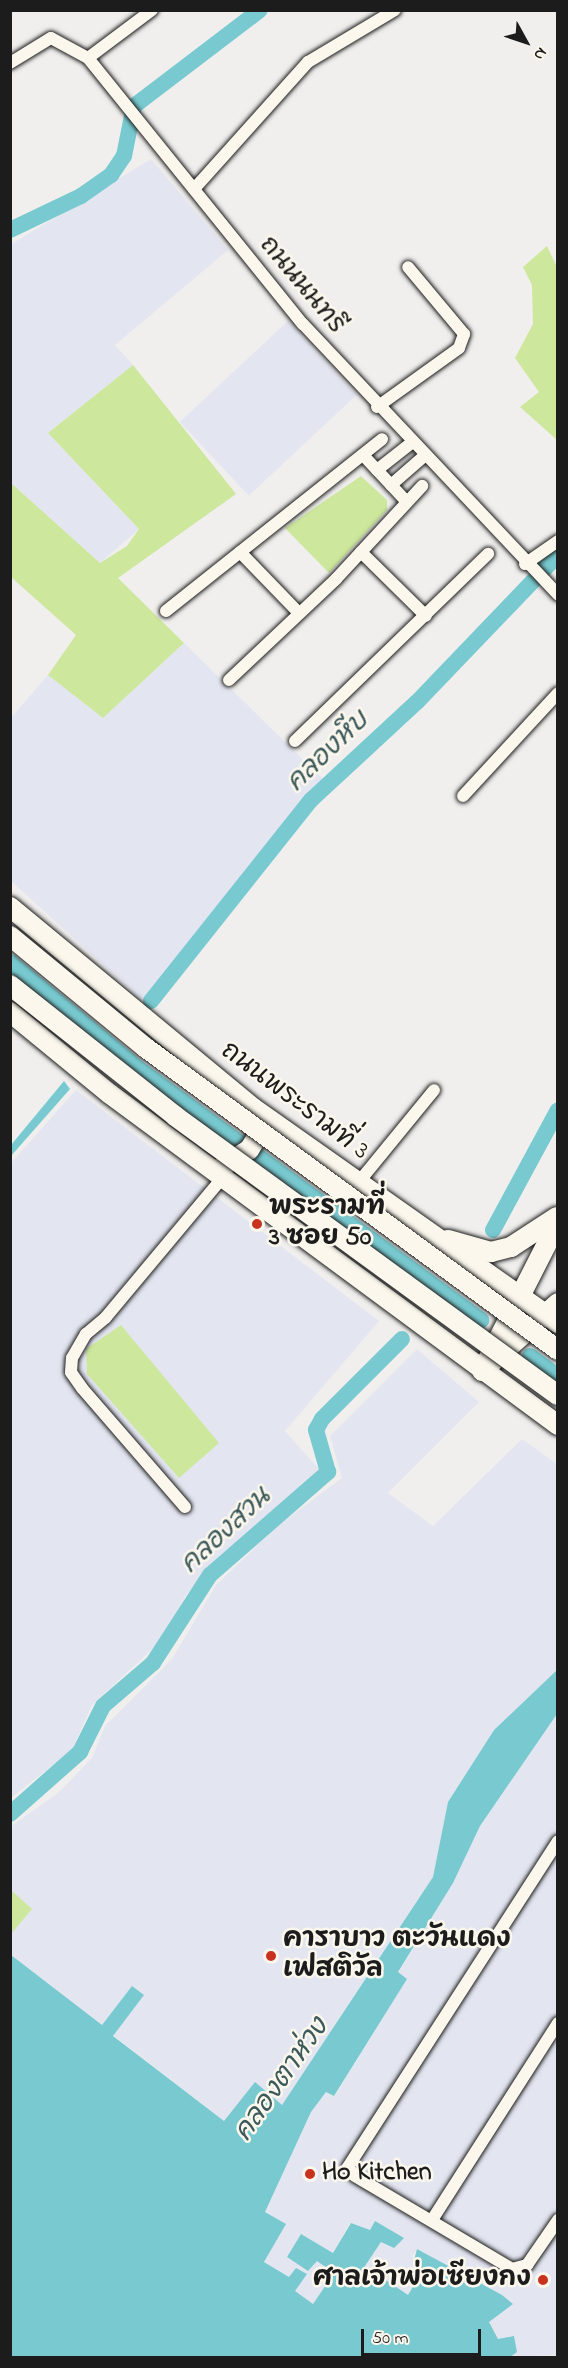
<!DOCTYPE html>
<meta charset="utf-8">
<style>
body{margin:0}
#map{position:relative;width:568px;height:2368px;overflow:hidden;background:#f0efee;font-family:"Indie Flower","Playpen Sans Thai",sans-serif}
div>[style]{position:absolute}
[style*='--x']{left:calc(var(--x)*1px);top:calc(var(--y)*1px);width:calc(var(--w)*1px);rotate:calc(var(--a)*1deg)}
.built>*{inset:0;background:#e3e6f1;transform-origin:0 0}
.green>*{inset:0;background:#cde79d}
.water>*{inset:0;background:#78cad0}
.canal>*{height:16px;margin:-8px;padding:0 8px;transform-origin:8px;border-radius:8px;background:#78cad0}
.roads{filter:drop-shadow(0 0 2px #1c1c1c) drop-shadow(0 0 2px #1c1c1c)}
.minor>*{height:12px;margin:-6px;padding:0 6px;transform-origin:6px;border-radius:6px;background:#fbf7ec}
.primary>*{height:20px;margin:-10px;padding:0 10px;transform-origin:10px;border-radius:10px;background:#fbf7ec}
.bridges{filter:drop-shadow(0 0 2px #1c1c1c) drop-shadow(0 0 2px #1c1c1c)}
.primary-bridge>*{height:20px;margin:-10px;padding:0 10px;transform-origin:10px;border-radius:10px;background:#fbf7ec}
.dots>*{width:16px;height:16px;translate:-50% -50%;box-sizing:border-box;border:3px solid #fbf7ec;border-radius:50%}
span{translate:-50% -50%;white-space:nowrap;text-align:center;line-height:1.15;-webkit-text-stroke:5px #fbf7ec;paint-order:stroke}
.street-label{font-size:26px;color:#1c1c1c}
.poi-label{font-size:26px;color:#1c1c1c;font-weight:700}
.left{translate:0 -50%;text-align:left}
.right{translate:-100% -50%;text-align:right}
.water-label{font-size:27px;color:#3c595b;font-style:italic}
.frame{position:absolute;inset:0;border:12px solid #1c1c1c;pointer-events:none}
.north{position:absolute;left:496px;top:12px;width:60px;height:60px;-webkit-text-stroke:4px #fbf7ec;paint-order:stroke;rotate:130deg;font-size:16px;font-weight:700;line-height:24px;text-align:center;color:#1c1c1c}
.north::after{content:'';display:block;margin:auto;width:21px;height:27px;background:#1c1c1c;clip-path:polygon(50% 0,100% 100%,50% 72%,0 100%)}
.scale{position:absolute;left:361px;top:2329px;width:120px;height:27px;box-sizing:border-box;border:3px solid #1c1c1c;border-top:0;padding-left:8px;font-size:18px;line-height:21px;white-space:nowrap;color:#1c1c1c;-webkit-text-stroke:4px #fbf7ec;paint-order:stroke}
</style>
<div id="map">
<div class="built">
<div style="clip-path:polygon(151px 159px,228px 250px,115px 345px,133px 365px,48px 433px,139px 529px,100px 563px,11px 483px,10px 245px)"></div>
<div style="left:288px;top:321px;width:101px;height:148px;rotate:47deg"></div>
<div style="clip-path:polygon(184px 643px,323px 779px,143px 1001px,11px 881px,10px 719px,48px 675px,103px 718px)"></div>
<div style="clip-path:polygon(76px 1090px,379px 1321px,285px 1431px,319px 1469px,219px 1557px,185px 1596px,161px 1641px,92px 1705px,72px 1750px,11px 1798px,11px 1163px)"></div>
<div style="clip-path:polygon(417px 1349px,479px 1402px,388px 1493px,433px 1526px,522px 1439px,557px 1464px,557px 1670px,494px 1730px,448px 1802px,433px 1877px,282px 2105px,224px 2121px,113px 2035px,144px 1995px,132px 1987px,102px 2025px,11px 1955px,10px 1827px,58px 1793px,92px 1758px,105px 1726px,172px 1659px,216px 1585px,280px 1524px,342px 1478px,330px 1436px)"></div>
<div style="clip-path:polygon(557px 1714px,557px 2355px,509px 2357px,517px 2352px,498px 2339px,489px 2322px,512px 2304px,418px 2249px,412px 2256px,423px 2270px,408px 2296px,365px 2266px,381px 2241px,375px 2221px,370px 2230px,350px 2223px,333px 2253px,301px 2234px,287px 2257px,308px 2271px,317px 2260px,334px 2273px,313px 2304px,294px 2291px,306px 2274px,289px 2277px,264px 2262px,285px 2225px,265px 2212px,311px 2112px,326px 2092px,335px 2096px,406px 1979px,398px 1973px,453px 1883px,480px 1826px)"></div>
</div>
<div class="green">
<div style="clip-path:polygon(547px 246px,557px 267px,557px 440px,520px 407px,539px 392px,515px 358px,533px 324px,532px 285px,523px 267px)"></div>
<div style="clip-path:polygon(133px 365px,236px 494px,118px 578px,184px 643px,103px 718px,48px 675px,76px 635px,11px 577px,11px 483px,100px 563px,127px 546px,139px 529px,48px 433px)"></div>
<div style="clip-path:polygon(361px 476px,387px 500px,387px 510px,329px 573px,285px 528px)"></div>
<div style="clip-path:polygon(121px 1325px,219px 1443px,179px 1478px,87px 1374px,86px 1349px)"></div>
<div style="clip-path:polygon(11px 1890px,32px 1909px,11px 1934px)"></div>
</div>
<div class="water">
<div style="clip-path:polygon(64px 1081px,70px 1089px,11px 1156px,11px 1145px)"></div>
<div style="clip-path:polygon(557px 1670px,557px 1714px,480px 1826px,453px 1883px,398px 1972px,407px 1979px,334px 2096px,326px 2092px,311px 2112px,265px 2212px,286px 2224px,264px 2262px,289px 2277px,296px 2268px,307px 2274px,295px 2291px,313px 2304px,334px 2273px,317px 2261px,308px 2271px,287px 2257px,301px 2234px,333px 2253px,351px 2223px,370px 2230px,375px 2221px,404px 2238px,394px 2248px,381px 2242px,365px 2266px,408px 2295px,423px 2270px,413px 2264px,417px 2249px,502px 2295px,513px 2304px,489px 2322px,498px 2339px,514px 2336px,517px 2352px,509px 2358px,11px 2357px,11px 1955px,102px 2025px,132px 1986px,144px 1995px,113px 2036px,224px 2121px,255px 2082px,282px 2105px,433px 1877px,448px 1802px,494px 1730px)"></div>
</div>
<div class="canal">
<div style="--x:10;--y:230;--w:79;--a:-25.6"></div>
<div style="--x:81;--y:196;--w:37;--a:-35"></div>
<div style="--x:111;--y:175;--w:23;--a:-56"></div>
<div style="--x:124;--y:156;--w:51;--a:-78.7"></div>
<div style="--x:134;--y:106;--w:158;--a:-37.3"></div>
<div style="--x:10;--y:962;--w:166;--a:39.6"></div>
<div style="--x:138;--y:1068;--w:426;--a:36.3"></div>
<div style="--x:151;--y:1001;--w:257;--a:-51.5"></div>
<div style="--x:311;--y:800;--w:144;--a:-42.8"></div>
<div style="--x:417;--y:702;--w:204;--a:-46.2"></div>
<div style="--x:493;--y:1230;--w:136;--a:-61.6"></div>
<div style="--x:530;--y:1356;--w:34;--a:36"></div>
<div style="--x:10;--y:1814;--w:94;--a:-41.5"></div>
<div style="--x:80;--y:1752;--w:51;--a:-63.4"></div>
<div style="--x:103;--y:1706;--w:66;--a:-40.7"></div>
<div style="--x:153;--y:1663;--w:105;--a:-57.1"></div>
<div style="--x:210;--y:1575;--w:157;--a:-41.1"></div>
<div style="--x:328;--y:1472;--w:44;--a:-105.9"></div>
<div style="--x:316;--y:1430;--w:13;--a:-61"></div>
<div style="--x:322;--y:1419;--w:113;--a:-45"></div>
</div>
<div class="roads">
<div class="minor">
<div style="--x:88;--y:58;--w:80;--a:-36.9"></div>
<div style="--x:10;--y:63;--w:48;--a:-31.4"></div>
<div style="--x:51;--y:38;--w:42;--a:28.4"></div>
<div style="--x:88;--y:58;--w:342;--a:51.1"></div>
<div style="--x:303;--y:324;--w:372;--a:46.7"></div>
<div style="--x:194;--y:189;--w:171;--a:-48.1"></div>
<div style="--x:308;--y:62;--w:101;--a:-30.9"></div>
<div style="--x:377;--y:407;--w:101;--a:-35.7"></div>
<div style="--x:459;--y:348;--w:15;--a:-70"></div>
<div style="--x:464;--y:334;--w:87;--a:-129.9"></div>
<div style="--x:363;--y:455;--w:64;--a:46.9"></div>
<div style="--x:377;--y:470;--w:42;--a:-38.2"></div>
<div style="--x:391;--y:485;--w:43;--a:-41.2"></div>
<div style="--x:240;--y:552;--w:85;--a:46"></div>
<div style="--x:361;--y:552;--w:91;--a:44.6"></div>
<div style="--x:525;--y:564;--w:40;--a:-34.9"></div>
<div style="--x:166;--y:611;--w:276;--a:-38.5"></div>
<div style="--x:229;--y:680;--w:147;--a:-43.3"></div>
<div style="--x:336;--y:579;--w:127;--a:-47.2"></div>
<div style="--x:295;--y:741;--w:269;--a:-44.1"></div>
<div style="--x:463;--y:796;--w:140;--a:-47.3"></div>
<div style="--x:358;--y:1183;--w:120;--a:-50.7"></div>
<div style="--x:185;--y:1507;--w:157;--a:-130.9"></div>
<div style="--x:82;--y:1388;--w:19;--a:-125"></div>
<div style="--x:71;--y:1372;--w:14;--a:-86"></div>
<div style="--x:72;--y:1358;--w:28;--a:-60"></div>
<div style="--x:86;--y:1334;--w:26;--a:-40"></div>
<div style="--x:106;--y:1317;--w:184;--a:-50.1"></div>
<div style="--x:558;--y:1841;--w:388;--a:122.8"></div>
<div style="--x:348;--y:2167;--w:11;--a:52"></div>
<div style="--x:355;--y:2176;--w:182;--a:30.6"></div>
<div style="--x:512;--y:2269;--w:16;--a:-15"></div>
<div style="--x:527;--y:2265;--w:55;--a:-55.4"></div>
<div style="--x:432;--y:2220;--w:234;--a:-57.4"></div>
</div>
<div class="primary">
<div style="--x:10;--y:907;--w:315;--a:39.6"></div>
<div style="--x:253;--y:1108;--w:373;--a:35.2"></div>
<div style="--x:10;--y:1012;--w:129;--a:39.4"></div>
<div style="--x:110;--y:1094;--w:557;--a:36.46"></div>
<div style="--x:223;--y:1166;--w:31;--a:-32"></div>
<div style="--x:249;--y:1150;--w:15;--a:-58"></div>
<div style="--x:257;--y:1137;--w:23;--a:-97"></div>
<div style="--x:448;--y:1240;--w:45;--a:15.6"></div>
<div style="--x:491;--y:1252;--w:21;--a:-14"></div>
<div style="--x:511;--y:1247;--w:55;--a:-33.1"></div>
<div style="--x:491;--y:1363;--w:90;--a:-41.8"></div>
<div style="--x:482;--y:1371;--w:167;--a:-63"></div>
</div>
</div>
<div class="bridges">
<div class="primary-bridge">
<div style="--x:10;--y:936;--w:176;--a:39.5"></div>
<div style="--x:146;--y:1048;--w:511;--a:36.24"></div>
<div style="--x:10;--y:985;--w:211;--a:38.4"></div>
<div style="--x:175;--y:1116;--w:474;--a:36.1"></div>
</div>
</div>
<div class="dots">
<div style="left:257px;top:1224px;background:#c8321e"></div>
<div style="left:271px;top:1956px;background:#c8321e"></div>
<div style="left:310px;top:2174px;background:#c8321e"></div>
<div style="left:543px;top:2280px;background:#c8321e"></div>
</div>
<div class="street-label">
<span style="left:301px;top:286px;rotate:50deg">ถนนนนทรี</span>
<span style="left:294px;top:1102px;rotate:37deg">ถนนพระรามที่ 3</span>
</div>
<div class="poi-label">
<span class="left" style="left:269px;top:1224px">พระรามที่<br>3 ซอย 50</span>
<span class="left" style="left:283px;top:1956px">คาราบาว ตะวันแดง<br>เฟสติวัล</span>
<span class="left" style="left:322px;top:2174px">Ho Kitchen</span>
<span class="right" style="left:531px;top:2280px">ศาลเจ้าพ่อเซียงกง</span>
</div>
<div class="water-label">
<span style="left:328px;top:752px;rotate:-44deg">คลองหีบ</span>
<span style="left:226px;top:1531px;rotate:-43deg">คลองสวน</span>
<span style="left:282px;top:2080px;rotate:-55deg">คลองตาห่วง</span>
</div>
<div class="frame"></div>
<div class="north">N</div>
<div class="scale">50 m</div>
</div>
